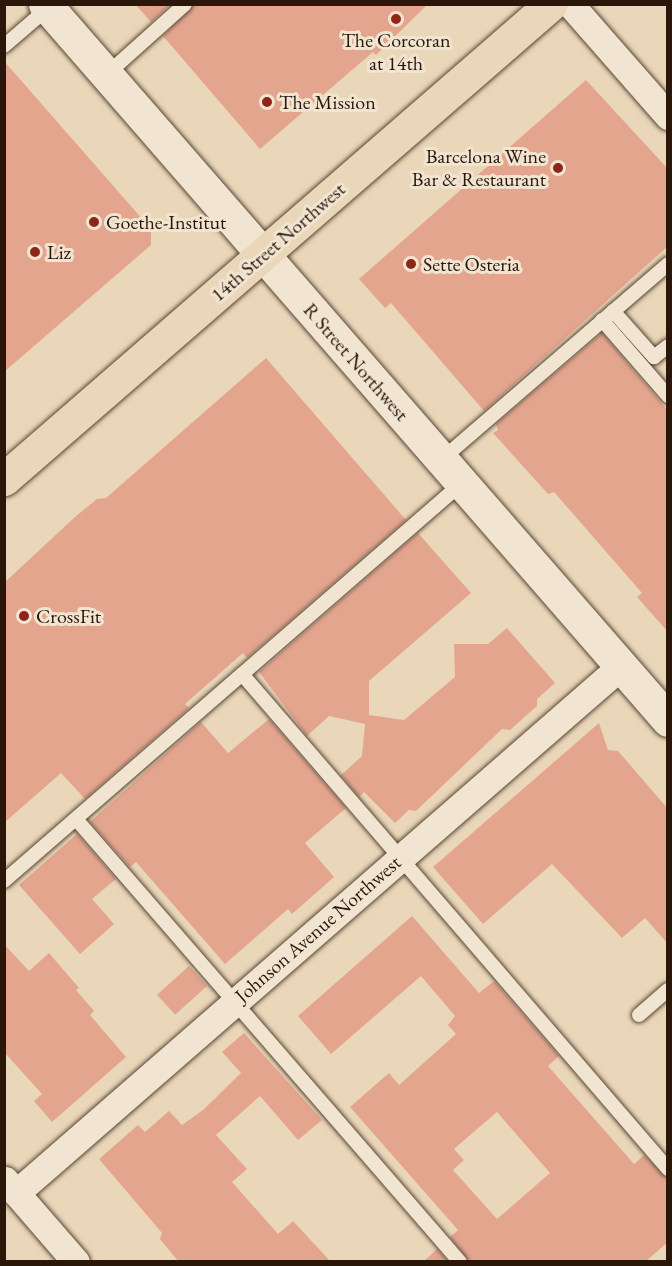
<!DOCTYPE html>
<style>
body{margin:0}
#map{position:relative;width:672px;height:1266px;overflow:hidden;background:#ead7b9;font-family:"EB Garamond",serif}
div>[style]{position:absolute}
[style*='--x']{left:calc(var(--x)*1px);top:calc(var(--y)*1px);width:calc(var(--w)*1px);rotate:calc(var(--a)*1deg)}
.building>*{inset:0;background:#e4a58f;transform-origin:0 0}
.roads{filter:drop-shadow(0 0 2px #5a4736) drop-shadow(0 0 2px #5a4736)}
.lane>*{height:14px;margin:-7px;padding:0 7px;transform-origin:7px;border-radius:7px;background:#f1e5d2}
.street>*{height:27px;margin:-13.5px;padding:0 13.5px;transform-origin:13.5px;border-radius:13.5px;background:#f1e5d2}
.secondary>*{height:33px;margin:-16.5px;padding:0 16.5px;transform-origin:16.5px;border-radius:16.5px;background:#f1e5d2}
.primary>*{height:33px;margin:-16.5px;padding:0 16.5px;transform-origin:16.5px;border-radius:16.5px;background:#ead7b9}
.dots>*{width:16px;height:16px;translate:-50% -50%;box-sizing:border-box;border:3px solid #f1e5d2;border-radius:50%}
span{translate:-50% -50%;white-space:nowrap;text-align:center;line-height:1.15;-webkit-text-stroke:6px #f1e5d2;paint-order:stroke}
.poi-label{font-size:20px;color:#2a170a}
.left{translate:0 -50%;text-align:left}
.right{translate:-100% -50%;text-align:right}
.street-label{font-size:20px;color:#2a170a}
.frame{position:absolute;inset:0;border:6px solid #2a170a;pointer-events:none}
</style>
<div id="map">
<div class="building">
<div style="clip-path:polygon(135px 4px,171px 4px,151px 22px)"></div>
<div style="clip-path:polygon(194px 4px,428px 4px,376px 55px,373px 52px,260px 149px,163px 36px)"></div>
<div style="clip-path:polygon(4px 61px,151px 229px,151px 245px,4px 372px)"></div>
<div style="clip-path:polygon(586px 80px,668px 169px,668px 246px,484px 411px,391px 303px,385px 308px,359px 279px)"></div>
<div style="clip-path:polygon(602px 333px,668px 411px,668px 632px,637px 597px,642px 593px,554px 492px,548px 494px,493px 433px,498px 430px,496px 424px)"></div>
<div style="clip-path:polygon(266px 358px,406px 520px,247px 658px,243px 653px,185px 704px,189px 708px,85px 799px,61px 773px,4px 823px,4px 583px,75px 517px,97px 499px,106px 498px)"></div>
<div style="clip-path:polygon(418px 533px,471px 593px,369px 681px,369px 715px,404px 720px,455px 677px,454px 644px,488px 644px,507px 628px,555px 683px,537px 699px,537px 706px,510px 730px,502px 729px,416px 811px,409px 810px,395px 823px,364px 792px,359px 797px,341px 775px,362px 756px,365px 724px,329px 716px,307px 736px,259px 672px)"></div>
<div style="clip-path:polygon(269px 719px,346px 808px,305px 843px,334px 877px,292px 914px,288px 909px,225px 964px,136px 862px,130px 867px,90px 822px,201px 722px,228px 753px)"></div>
<div style="clip-path:polygon(599px 723px,608px 750px,618px 751px,668px 809px,668px 944px,645px 918px,622px 938px,552px 864px,483px 924px,433px 867px)"></div>
<div style="clip-path:polygon(77px 834px,116px 879px,92px 899px,114px 924px,80px 954px,19px 885px)"></div>
<div style="clip-path:polygon(evenodd,412px 916px,479px 993px,494px 981px,559px 1056px,548px 1066px,634px 1164px,644px 1155px,668px 1178px,668px 1242px,645px 1262px,469px 1262px,450px 1237px,458px 1230px,350px 1107px,389px 1073px,399px 1085px,456px 1034px,448px 1025px,455px 1016px,421px 976px,331px 1054px,298px 1016px,412px 916px,497px 1112px,550px 1173px,497px 1219px,453px 1170px,464px 1160px,454px 1149px,497px 1112px)"></div>
<div style="clip-path:polygon(4px 944px,29px 971px,49px 953px,79px 988px,76px 990px,94px 1011px,90px 1015px,126px 1057px,52px 1122px,34px 1101px,42px 1094px,4px 1052px)"></div>
<div style="left:189px;top:966px;width:27px;height:43px;rotate:48deg"></div>
<div style="clip-path:polygon(244px 1033px,322px 1120px,298px 1140px,260px 1096px,216px 1135px,247px 1169px,232px 1182px,278px 1234px,293px 1221px,331px 1262px,179px 1262px,160px 1239px,162px 1233px,99px 1159px,138px 1125px,145px 1132px,169px 1111px,182px 1125px,203px 1110px,241px 1073px,222px 1052px)"></div>
<div style="clip-path:polygon(437px 1249px,448px 1262px,423px 1262px)"></div>
</div>
<div class="roads">
<div class="lane">
<div style="--x:4;--y:46;--w:58;--a:-40.8"></div>
<div style="--x:106;--y:75;--w:106;--a:-41.9"></div>
<div style="--x:613;--y:311;--w:62;--a:48.3"></div>
<div style="--x:654;--y:357;--w:18;--a:-38"></div>
<div style="--x:602;--y:320;--w:101;--a:49"></div>
<div style="--x:441;--y:460;--w:300;--a:-40.8"></div>
<div style="--x:242;--y:674;--w:653;--a:49.28"></div>
<div style="--x:76;--y:819;--w:586;--a:49.08"></div>
<div style="--x:4;--y:881;--w:607;--a:-40.99"></div>
<div style="--x:639;--y:1015;--w:38;--a:-41"></div>
</div>
<div class="street">
<div style="--x:570;--y:4;--w:149;--a:48.8"></div>
<div style="--x:5;--y:1180;--w:108;--a:49.1"></div>
<div style="--x:16;--y:1193;--w:802;--a:-41.06"></div>
</div>
<div class="secondary">
<div style="--x:45;--y:4;--w:949;--a:48.97"></div>
</div>
<div class="primary">
<div style="--x:4;--y:479;--w:724;--a:-40.97"></div>
</div>
</div>
<div class="dots">
<div style="left:396px;top:19px;background:#8f2418"></div>
<div style="left:267px;top:102px;background:#8f2418"></div>
<div style="left:558px;top:168px;background:#8f2418"></div>
<div style="left:94px;top:222px;background:#8f2418"></div>
<div style="left:35px;top:252px;background:#8f2418"></div>
<div style="left:411px;top:264px;background:#8f2418"></div>
<div style="left:24px;top:616px;background:#8f2418"></div>
</div>
<div class="poi-label">
<span style="left:396px;top:52px">The Corcoran<br>at 14th</span>
<span class="left" style="left:279px;top:102px">The Mission</span>
<span class="right" style="left:546px;top:168px">Barcelona Wine<br>Bar &amp; Restaurant</span>
<span class="left" style="left:106px;top:222px">Goethe-Institut</span>
<span class="left" style="left:47px;top:252px">Liz</span>
<span class="left" style="left:423px;top:264px">Sette Osteria</span>
<span class="left" style="left:36px;top:616px">CrossFit</span>
</div>
<div class="street-label">
<span style="left:278px;top:242px;rotate:-41deg">14th Street Northwest</span>
<span style="left:356px;top:362px;rotate:49deg">R Street Northwest</span>
<span style="left:318px;top:929px;rotate:-41deg">Johnson Avenue Northwest</span>
</div>
<div class="frame"></div>
</div>
